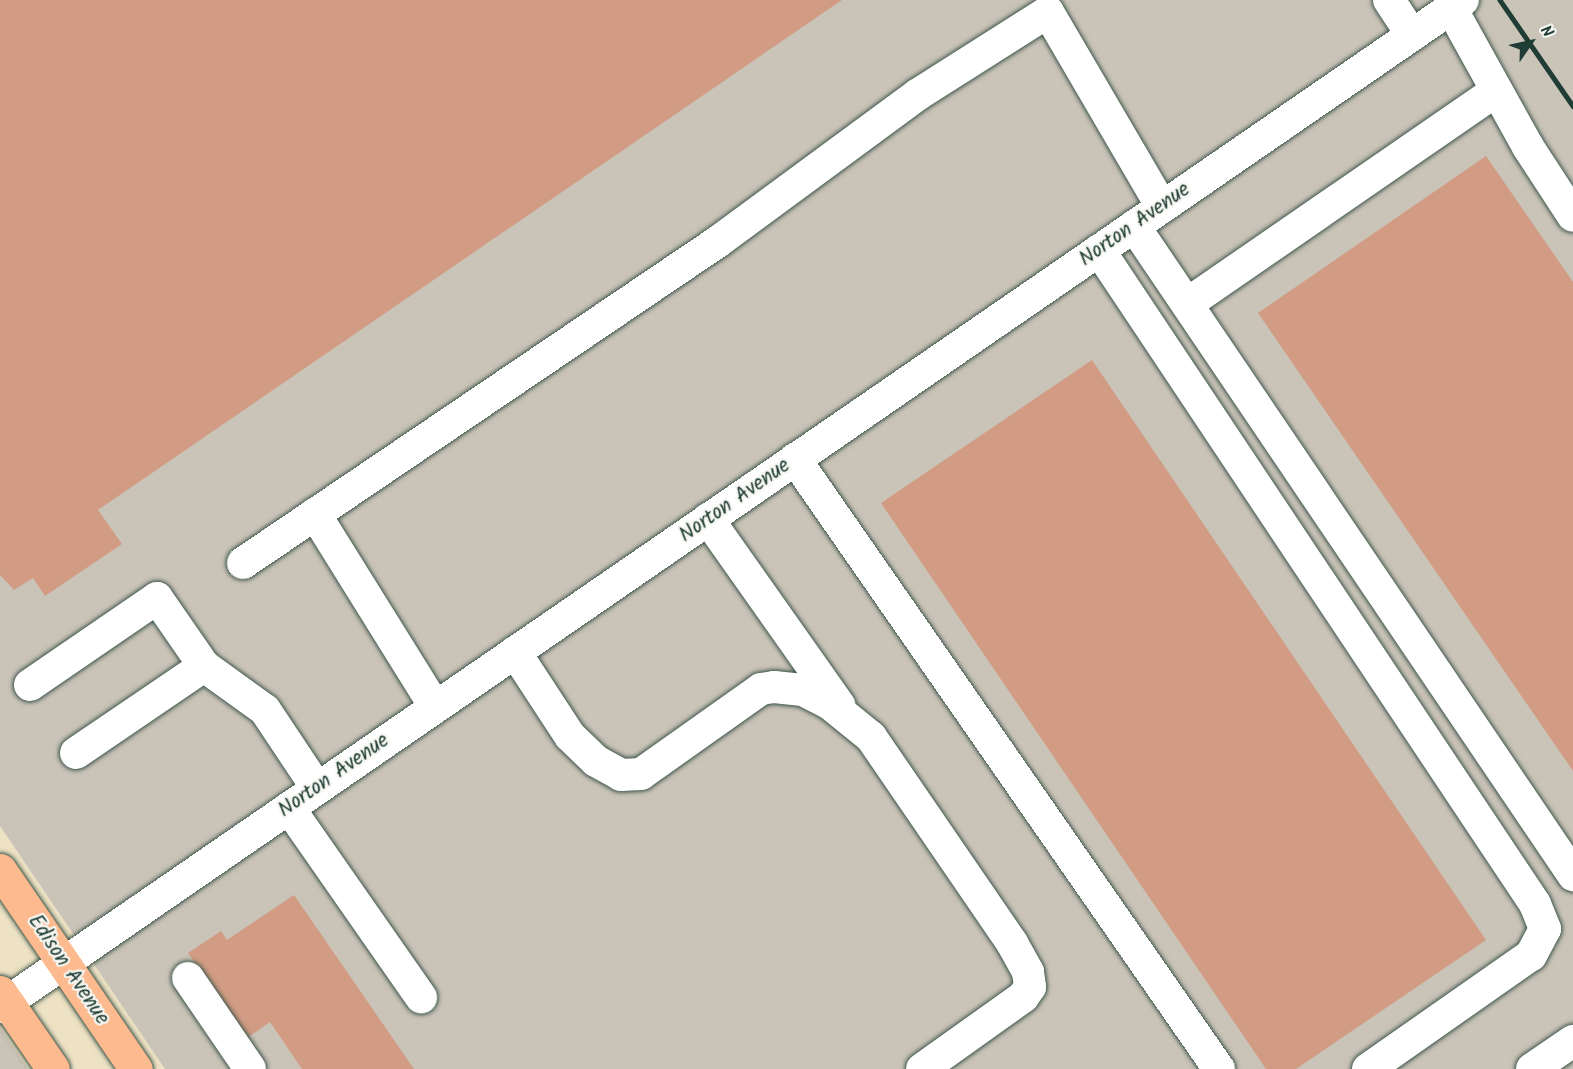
<!DOCTYPE html>
<style>
body{margin:0}
#map{position:relative;width:1573px;height:1069px;overflow:hidden;background:#eee2c4;font-family:Kalam,sans-serif}
div>[style]{position:absolute}
[style*='--x']{left:calc(var(--x)*1px);top:calc(var(--y)*1px);width:calc(var(--w)*1px);rotate:calc(var(--a)*1deg)}
.industrial>*{inset:0;background:#cac3b8}
.building>*{inset:0;background:#d19c83}
.roads{filter:drop-shadow(0 0 2px #3e564a) drop-shadow(0 0 2px #3e564a)}
.minor>*{height:32px;margin:-16px;padding:0 16px;transform-origin:16px;border-radius:16px;background:#fff}
.major>*{height:33px;margin:-16.5px;padding:0 16.5px;transform-origin:16.5px;border-radius:16.5px;background:#fcba8e}
.rail>*{height:4.5px;margin:-2.25px;padding:0 2.25px;transform-origin:2.25px;border-radius:2.25px;background:#1f3d34}
span{translate:-50% -50%;white-space:nowrap;text-align:center;line-height:1.15;-webkit-text-stroke:4.5px #f6f6f2;paint-order:stroke}
.street-label{font-size:21px;color:#1f3d34}
.north{position:absolute;left:1501px;top:12px;width:60px;height:60px;-webkit-text-stroke:4px #f6f6f2;paint-order:stroke;rotate:56deg;font-size:16px;font-weight:700;line-height:24px;text-align:center;color:#1f3d34}
.north::after{content:'';display:block;margin:auto;width:21px;height:27px;background:#1f3d34;clip-path:polygon(50% 0,100% 100%,50% 72%,0 100%)}
</style>
<div id="map">
<div class="industrial">
<div style="clip-path:polygon(0 0,1573px 0,1573px 1069px,165px 1069px,0 826px)"></div>
<div style="clip-path:polygon(0 1028px,28px 1069px,0 1069px)"></div>
</div>
<div class="building">
<div style="clip-path:polygon(0 0,842px 0,98px 510px,122px 544px,45px 596px,33px 578px,14px 590px,0 575px)"></div>
<div style="clip-path:polygon(1486px 156px,1573px 282px,1573px 771px,1258px 313px)"></div>
<div style="clip-path:polygon(1092px 360px,1486px 940px,1296px 1069px,1266px 1069px,881px 503px)"></div>
<div style="clip-path:polygon(294px 895px,414px 1069px,302px 1069px,270px 1022px,247px 1038px,188px 953px,221px 931px,227px 940px)"></div>
</div>
<div class="roads">
<div class="minor">
<div style="--x:1389;--y:0;--w:42;--a:56.7"></div>
<div style="--x:1451;--y:8;--w:159;--a:61"></div>
<div style="--x:1528;--y:147;--w:82;--a:56.9"></div>
<div style="--x:1134;--y:226;--w:784;--a:55.92"></div>
<div style="--x:1099;--y:250;--w:786;--a:56.31"></div>
<div style="--x:1535;--y:904;--w:27;--a:68"></div>
<div style="--x:1545;--y:929;--w:30;--a:118"></div>
<div style="--x:1531;--y:955;--w:199;--a:145"></div>
<div style="--x:1187;--y:304;--w:375;--a:-34.6"></div>
<div style="--x:795;--y:459;--w:743;--a:55.2"></div>
<div style="--x:315;--y:514;--w:227;--a:58.1"></div>
<div style="--x:708;--y:519;--w:228;--a:54.8"></div>
<div style="--x:243;--y:563;--w:575;--a:-34.08"></div>
<div style="--x:719;--y:241;--w:246;--a:-36.4"></div>
<div style="--x:917;--y:95;--w:155;--a:-32.4"></div>
<div style="--x:1048;--y:12;--w:226;--a:59.7"></div>
<div style="--x:515;--y:652;--w:100;--a:56.8"></div>
<div style="--x:570;--y:736;--w:36;--a:44"></div>
<div style="--x:596;--y:761;--w:29;--a:29"></div>
<div style="--x:621;--y:775;--w:20;--a:-3"></div>
<div style="--x:641;--y:774;--w:147;--a:-35.3"></div>
<div style="--x:761;--y:689;--w:13;--a:-9"></div>
<div style="--x:774;--y:687;--w:29;--a:6"></div>
<div style="--x:803;--y:690;--w:29;--a:27"></div>
<div style="--x:829;--y:703;--w:54;--a:39"></div>
<div style="--x:871;--y:737;--w:250;--a:55.6"></div>
<div style="--x:1012;--y:943;--w:33;--a:61"></div>
<div style="--x:1028;--y:972;--w:15;--a:82"></div>
<div style="--x:1030;--y:987;--w:12;--a:125"></div>
<div style="--x:1023;--y:997;--w:124;--a:144.5"></div>
<div style="--x:30;--y:685;--w:154;--a:-34.4"></div>
<div style="--x:157;--y:598;--w:83;--a:55.3"></div>
<div style="--x:204;--y:666;--w:75;--a:35.8"></div>
<div style="--x:265;--y:710;--w:94;--a:56.3"></div>
<div style="--x:76;--y:753;--w:155;--a:-34.2"></div>
<div style="--x:289;--y:808;--w:231;--a:55.1"></div>
<div style="--x:188;--y:978;--w:110;--a:55.7"></div>
<div style="--x:0;--y:1007;--w:1776;--a:-34.54"></div>
<div style="--x:1532;--y:1069;--w:50;--a:-34.3"></div>
</div>
<div class="major">
<div style="--x:0;--y:870;--w:241;--a:55.7"></div>
<div style="--x:0;--y:992;--w:93;--a:55.5"></div>
</div>
</div>
<div class="rail">
<div style="--x:1500;--y:0;--w:129;--a:55.4"></div>
</div>
<div class="street-label">
<span style="left:1135px;top:225px;rotate:-35deg">Norton Avenue</span>
<span style="left:735px;top:501px;rotate:-35deg">Norton Avenue</span>
<span style="left:334px;top:776px;rotate:-35deg">Norton Avenue</span>
<span style="left:68px;top:970px;rotate:56deg">Edison Avenue</span>
</div>
<div class="north">N</div>
</div>
